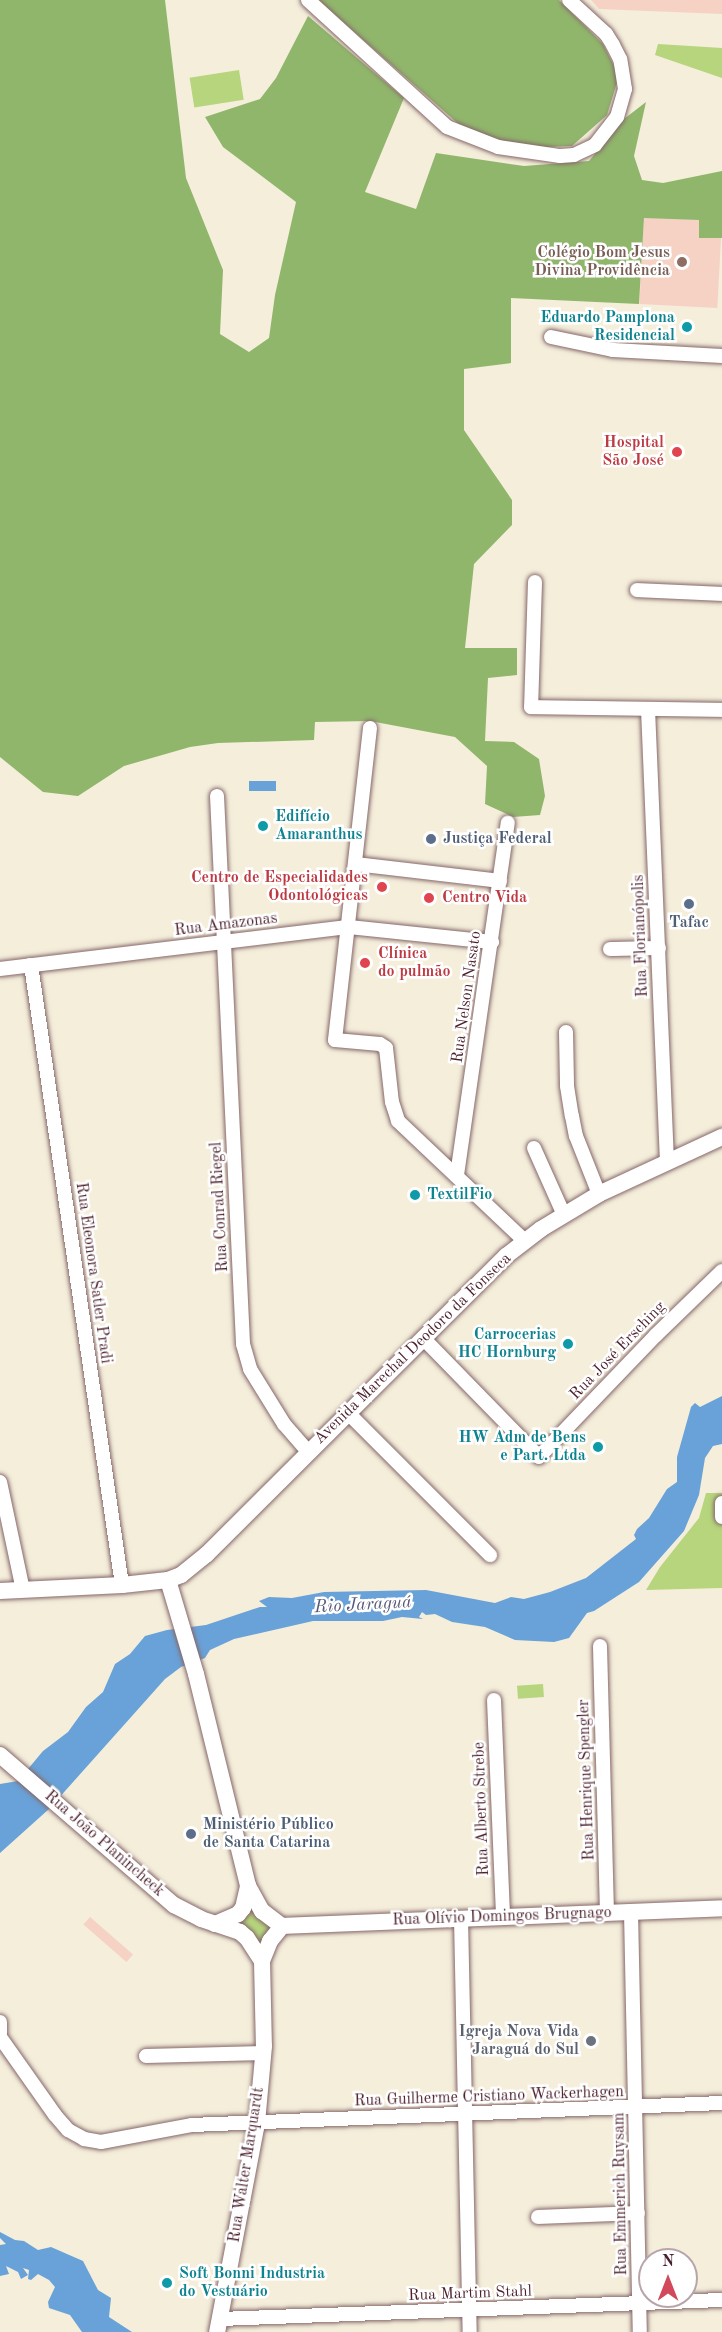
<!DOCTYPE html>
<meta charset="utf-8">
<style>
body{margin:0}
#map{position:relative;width:722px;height:2332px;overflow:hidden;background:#f4eedb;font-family:"Old Standard TT",serif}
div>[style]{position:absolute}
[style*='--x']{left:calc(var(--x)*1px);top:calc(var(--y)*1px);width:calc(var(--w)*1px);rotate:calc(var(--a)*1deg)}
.built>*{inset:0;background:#f6d2c5;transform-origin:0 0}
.green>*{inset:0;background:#b6d57d;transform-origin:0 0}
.forest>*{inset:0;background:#90b66c}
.water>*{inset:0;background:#69a2d8;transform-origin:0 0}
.roads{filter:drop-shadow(0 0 2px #866769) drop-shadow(0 0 2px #866769)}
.minor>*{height:14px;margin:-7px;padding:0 7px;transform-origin:7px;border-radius:7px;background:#fff}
.major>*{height:16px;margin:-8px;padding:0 8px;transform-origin:8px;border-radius:8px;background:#fff}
.dots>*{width:16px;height:16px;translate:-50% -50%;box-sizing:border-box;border:3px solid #fff;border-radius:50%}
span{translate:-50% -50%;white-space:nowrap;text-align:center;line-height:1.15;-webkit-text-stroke:5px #fff;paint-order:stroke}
.education-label{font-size:16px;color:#785e54;font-weight:700}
.right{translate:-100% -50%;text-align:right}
.culture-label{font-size:16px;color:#0d838f;font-weight:700}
.left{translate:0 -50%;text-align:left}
.health-label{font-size:16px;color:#be3a42;font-weight:700}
.service-label{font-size:16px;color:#4e5e75;font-weight:700}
.street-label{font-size:16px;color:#4a1f2b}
.worship-label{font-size:16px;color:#5b616d;font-weight:700}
.water-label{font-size:18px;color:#585a79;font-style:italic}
.north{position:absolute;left:638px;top:2248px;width:60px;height:60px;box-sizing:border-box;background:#fff;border:2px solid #b7a5aa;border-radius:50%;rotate:0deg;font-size:16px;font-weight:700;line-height:24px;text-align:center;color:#4a1f2b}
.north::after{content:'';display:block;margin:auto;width:21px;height:27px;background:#d1495b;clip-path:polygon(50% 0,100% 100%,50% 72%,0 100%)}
</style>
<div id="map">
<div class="built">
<div style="clip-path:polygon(591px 0,722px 0,722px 14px,599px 9px)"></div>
<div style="left:644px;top:217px;width:78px;height:87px;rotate:3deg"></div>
<div style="left:90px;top:1917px;width:57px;height:10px;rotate:41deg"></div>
</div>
<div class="green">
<div style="clip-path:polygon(658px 44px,722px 48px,722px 78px,655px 55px)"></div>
<div style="left:239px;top:70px;width:30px;height:50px;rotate:81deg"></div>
<div style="clip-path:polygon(706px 1493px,722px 1493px,722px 1588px,646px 1590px,660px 1567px,699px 1518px)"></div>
<div style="left:543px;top:1684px;width:13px;height:26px;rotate:86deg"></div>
<div style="clip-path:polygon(251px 1899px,276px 1927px,262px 1950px,237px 1920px)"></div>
</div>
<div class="forest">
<div style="clip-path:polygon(0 0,165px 0,186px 178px,223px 270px,220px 334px,249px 352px,269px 338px,275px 295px,296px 202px,223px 147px,205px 117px,260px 99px,276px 78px,308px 16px,404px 98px,365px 192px,416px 209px,436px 153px,524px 166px,589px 161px,624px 119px,646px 102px,634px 156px,642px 180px,663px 183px,722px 171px,722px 238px,699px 238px,699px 220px,644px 218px,639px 304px,511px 298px,511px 363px,464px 369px,464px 430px,512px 500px,512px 525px,474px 564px,465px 648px,517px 648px,517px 675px,488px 678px,485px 741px,514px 742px,539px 759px,545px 796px,540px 815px,513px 817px,485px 804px,487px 766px,455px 737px,370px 721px,315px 722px,314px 740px,218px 743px,190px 747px,124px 766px,78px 796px,43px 792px,0 757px)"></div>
<div style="clip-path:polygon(318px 0,559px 0,603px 44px,619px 76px,607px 115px,572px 146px,524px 148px,462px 127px)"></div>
</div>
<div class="water">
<div style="left:276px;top:781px;width:10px;height:27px;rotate:90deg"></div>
<div style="clip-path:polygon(722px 1396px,722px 1444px,713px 1446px,705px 1458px,699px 1495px,684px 1531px,639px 1582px,594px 1611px,587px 1613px,569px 1638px,554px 1642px,515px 1640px,485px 1627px,452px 1622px,435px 1614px,426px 1615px,422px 1612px,419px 1617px,423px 1619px,402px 1617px,383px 1621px,313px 1621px,234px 1639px,210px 1650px,205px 1658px,181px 1667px,165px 1679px,49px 1809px,0 1853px,0 1784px,18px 1781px,43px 1751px,68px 1732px,86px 1707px,103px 1692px,115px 1664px,130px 1654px,145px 1636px,167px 1630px,206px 1625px,260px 1607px,267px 1607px,259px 1601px,269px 1597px,292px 1598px,324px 1592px,426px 1590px,495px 1603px,511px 1597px,524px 1599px,550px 1592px,586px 1578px,636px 1539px,634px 1535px,637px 1529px,649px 1518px,667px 1489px,677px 1482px,677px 1457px,691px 1407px,695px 1403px,700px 1407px)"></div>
<div style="clip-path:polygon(0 2232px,15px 2240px,24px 2241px,38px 2250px,51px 2247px,83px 2261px,98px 2290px,111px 2298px,109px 2317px,132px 2332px,82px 2332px,70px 2315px,49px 2308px,48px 2302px,55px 2287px,49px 2280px,38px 2274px,31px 2280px,28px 2279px,29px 2270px,23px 2268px,28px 2275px,21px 2279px,18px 2272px,6px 2266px,9px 2274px,0 2276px,0 2245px,6px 2244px,0 2238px)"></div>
</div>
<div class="roads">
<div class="minor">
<div style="--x:308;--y:0;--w:188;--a:42.4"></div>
<div style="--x:447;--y:127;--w:55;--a:21.4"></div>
<div style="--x:498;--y:147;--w:63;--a:8.3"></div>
<div style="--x:560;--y:156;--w:14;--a:-4"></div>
<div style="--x:574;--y:155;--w:23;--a:-25"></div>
<div style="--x:595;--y:145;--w:36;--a:-52"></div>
<div style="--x:617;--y:117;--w:29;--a:-74"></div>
<div style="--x:625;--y:89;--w:30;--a:-99"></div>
<div style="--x:620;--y:59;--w:16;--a:-117"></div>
<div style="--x:613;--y:45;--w:13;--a:-122"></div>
<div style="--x:606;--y:34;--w:50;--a:-137.4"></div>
<div style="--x:551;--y:337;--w:63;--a:11.8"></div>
<div style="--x:613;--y:350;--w:109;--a:3.2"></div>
<div style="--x:535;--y:582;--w:125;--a:91.8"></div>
<div style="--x:531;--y:707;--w:191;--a:0.9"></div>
<div style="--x:637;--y:590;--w:85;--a:2.7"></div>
<div style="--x:648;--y:709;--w:452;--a:87.6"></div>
<div style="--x:370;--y:728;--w:314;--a:96.4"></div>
<div style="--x:335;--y:1040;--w:45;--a:5.1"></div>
<div style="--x:380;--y:1044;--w:7;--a:34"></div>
<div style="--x:386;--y:1048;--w:54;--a:83.7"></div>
<div style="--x:392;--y:1102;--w:20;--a:72"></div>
<div style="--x:398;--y:1121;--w:175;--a:43.4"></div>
<div style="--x:217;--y:796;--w:549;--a:87.28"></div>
<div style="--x:243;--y:1344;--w:26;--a:74"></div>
<div style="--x:250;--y:1369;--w:65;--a:58.3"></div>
<div style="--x:284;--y:1424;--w:37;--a:49"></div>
<div style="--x:356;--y:864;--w:145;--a:6.7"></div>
<div style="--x:610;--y:949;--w:49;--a:-1.2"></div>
<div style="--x:31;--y:965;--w:627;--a:81.65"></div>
<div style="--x:0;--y:969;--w:352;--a:-6.9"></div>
<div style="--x:349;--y:927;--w:144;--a:6"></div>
<div style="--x:566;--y:1032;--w:54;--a:88.9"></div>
<div style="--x:567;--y:1086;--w:30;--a:81"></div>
<div style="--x:572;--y:1116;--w:20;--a:79"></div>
<div style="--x:576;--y:1136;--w:62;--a:68.4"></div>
<div style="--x:534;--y:1148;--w:73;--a:65.9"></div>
<div style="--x:457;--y:1175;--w:356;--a:-81.8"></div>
<div style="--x:423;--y:1338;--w:166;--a:45.7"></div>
<div style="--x:539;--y:1457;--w:169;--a:-46.2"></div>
<div style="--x:656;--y:1335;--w:92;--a:-44.1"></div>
<div style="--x:348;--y:1413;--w:201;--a:45"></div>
<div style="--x:0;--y:1482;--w:110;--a:78"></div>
<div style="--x:722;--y:1503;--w:14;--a:90"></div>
<div style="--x:600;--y:1646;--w:267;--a:88.5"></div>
<div style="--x:494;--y:1700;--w:217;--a:87.6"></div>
<div style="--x:631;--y:1912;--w:420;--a:88.8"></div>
<div style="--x:461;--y:1918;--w:414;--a:88.8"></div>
<div style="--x:0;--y:2022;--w:11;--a:90"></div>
<div style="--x:0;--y:2037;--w:95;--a:54.8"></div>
<div style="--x:55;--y:2115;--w:20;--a:49"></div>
<div style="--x:68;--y:2130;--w:18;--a:29"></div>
<div style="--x:84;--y:2139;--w:17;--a:10"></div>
<div style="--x:101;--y:2142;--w:93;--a:-10.6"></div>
<div style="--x:192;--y:2125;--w:530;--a:-2.38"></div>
<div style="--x:146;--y:2056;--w:118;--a:-1.5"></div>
<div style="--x:538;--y:2217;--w:100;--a:-2.3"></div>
<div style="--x:220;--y:2319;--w:502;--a:-2.17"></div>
</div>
<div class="major">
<div style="--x:168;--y:1580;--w:98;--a:73.4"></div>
<div style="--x:196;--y:1674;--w:218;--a:76.2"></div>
<div style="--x:248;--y:1886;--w:29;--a:61"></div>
<div style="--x:262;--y:1911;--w:25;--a:37"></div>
<div style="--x:0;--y:1591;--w:122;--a:-2.8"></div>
<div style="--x:122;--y:1585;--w:46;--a:-6.2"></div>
<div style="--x:168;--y:1580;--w:14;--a:-21"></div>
<div style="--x:181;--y:1575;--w:33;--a:-39"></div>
<div style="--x:207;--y:1554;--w:422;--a:-44.9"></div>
<div style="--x:506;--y:1256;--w:44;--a:-37.6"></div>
<div style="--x:541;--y:1229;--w:68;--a:-31.1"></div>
<div style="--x:599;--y:1194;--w:136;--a:-24.9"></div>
<div style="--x:0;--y:1755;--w:230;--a:40.8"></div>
<div style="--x:174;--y:1905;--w:30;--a:27"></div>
<div style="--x:201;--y:1919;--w:41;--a:18.4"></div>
<div style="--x:240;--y:1932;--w:9;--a:41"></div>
<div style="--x:247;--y:1938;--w:27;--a:57"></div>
<div style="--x:262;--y:1961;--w:85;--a:88.7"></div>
<div style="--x:264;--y:2046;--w:77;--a:95.2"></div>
<div style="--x:257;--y:2123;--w:213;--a:100.8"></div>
<div style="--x:215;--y:1924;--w:25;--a:-23"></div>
<div style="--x:238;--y:1914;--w:8;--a:-50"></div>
<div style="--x:243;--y:1908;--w:23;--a:-77"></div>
<div style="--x:282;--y:1926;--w:440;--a:-2.3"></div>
<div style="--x:262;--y:1961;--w:22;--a:-68"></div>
<div style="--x:270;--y:1941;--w:19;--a:-51"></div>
</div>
</div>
<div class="dots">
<div style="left:682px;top:262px;background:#8d6e63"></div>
<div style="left:687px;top:327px;background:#0f9aa8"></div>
<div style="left:677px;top:452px;background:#e0444e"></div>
<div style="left:263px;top:826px;background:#0f9aa8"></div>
<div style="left:431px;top:839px;background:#5c6f8a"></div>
<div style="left:382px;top:887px;background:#e0444e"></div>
<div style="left:429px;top:898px;background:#e0444e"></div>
<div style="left:689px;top:904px;background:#5c6f8a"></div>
<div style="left:365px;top:963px;background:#e0444e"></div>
<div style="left:415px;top:1195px;background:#0f9aa8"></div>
<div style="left:568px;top:1344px;background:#0f9aa8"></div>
<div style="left:598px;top:1447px;background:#0f9aa8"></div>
<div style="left:191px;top:1834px;background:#5c6f8a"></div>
<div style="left:591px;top:2041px;background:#6b7280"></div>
<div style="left:167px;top:2283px;background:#0f9aa8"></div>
</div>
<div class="education-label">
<span class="right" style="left:670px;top:262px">Colégio Bom Jesus<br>Divina Providência</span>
</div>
<div class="culture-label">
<span class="right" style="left:675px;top:327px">Eduardo Pamplona<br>Residencial</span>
<span class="left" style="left:275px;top:826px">Edifício<br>Amaranthus</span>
<span class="left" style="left:427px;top:1195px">TextilFio</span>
<span class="right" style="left:556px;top:1344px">Carrocerias<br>HC Hornburg</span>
<span class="right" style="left:586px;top:1447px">HW Adm de Bens<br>e Part. Ltda</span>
<span class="left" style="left:179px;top:2283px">Soft Bonni Industria<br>do Vestuário</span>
</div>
<div class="health-label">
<span class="right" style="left:664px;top:452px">Hospital<br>São José</span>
<span class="right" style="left:368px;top:887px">Centro de Especialidades<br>Odontológicas</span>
<span class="left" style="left:442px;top:898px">Centro Vida</span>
<span class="left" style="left:378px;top:963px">Clínica<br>do pulmão</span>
</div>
<div class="service-label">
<span class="left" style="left:443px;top:839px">Justiça Federal</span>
<span style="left:689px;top:923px">Tafac</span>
<span class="left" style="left:203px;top:1834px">Ministério Público<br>de Santa Catarina</span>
</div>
<div class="street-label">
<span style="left:226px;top:925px;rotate:-7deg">Rua Amazonas</span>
<span style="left:641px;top:936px;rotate:-92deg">Rua Florianópolis</span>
<span style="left:467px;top:997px;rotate:-82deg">Rua Nelson Nasato</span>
<span style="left:220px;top:1207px;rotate:-93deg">Rua Conrad Riegel</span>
<span style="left:93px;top:1273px;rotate:82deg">Rua Eleonora Satler Pradi</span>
<span style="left:413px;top:1349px;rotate:-44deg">Avenida Marechal Deodoro da Fonseca</span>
<span style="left:618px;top:1351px;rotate:-46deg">Rua José Ersching</span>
<span style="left:587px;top:1780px;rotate:-92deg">Rua Henrique Spengler</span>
<span style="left:482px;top:1809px;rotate:-92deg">Rua Alberto Strebe</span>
<span style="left:104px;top:1844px;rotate:41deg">Rua João Planincheck</span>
<span style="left:502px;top:1917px;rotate:-2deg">Rua Olívio Domingos Brugnago</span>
<span style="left:489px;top:2097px;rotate:-2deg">Rua Guilherme Cristiano Wackerhagen</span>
<span style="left:247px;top:2165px;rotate:-81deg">Rua Walter Marquardt</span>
<span style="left:621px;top:2194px;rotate:-91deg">Rua Emmerich Ruysam</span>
<span style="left:470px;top:2294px;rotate:-2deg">Rua Martim Stahl</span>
</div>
<div class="worship-label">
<span class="right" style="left:579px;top:2041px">Igreja Nova Vida<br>Jaraguá do Sul</span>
</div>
<div class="water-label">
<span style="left:363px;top:1605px;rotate:-3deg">Rio Jaraguá</span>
</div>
<div class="north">N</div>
</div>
